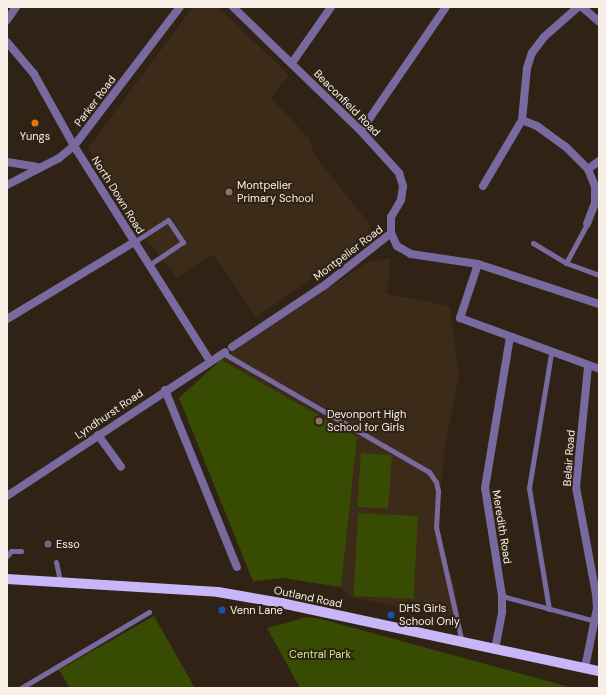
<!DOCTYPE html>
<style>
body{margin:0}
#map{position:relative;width:606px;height:695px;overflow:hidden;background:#302316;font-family:"DM Sans",sans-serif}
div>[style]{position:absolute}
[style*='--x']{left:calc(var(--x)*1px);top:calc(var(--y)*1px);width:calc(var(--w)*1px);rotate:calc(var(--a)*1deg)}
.built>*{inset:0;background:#3c2b18}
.green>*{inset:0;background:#374b03;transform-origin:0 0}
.service>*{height:5px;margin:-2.5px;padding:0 2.5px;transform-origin:2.5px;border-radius:2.5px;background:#78699e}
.minor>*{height:8px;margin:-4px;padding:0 4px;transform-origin:4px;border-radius:4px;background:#78699e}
.primary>*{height:10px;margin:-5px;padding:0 5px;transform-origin:5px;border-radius:5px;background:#c8b6f7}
.dots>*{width:11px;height:11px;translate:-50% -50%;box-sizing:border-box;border:2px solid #302316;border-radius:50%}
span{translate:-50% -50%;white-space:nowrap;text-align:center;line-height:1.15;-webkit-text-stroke:4px #302316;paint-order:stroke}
.street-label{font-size:11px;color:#f7efe6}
.poi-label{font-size:11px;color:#f7efe6}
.left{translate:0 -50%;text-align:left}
.park-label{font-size:11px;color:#c7f17e}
.frame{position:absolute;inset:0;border:8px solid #f7efe6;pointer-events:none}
</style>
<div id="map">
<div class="built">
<div style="clip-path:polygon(193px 7px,218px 7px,289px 75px,271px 98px,310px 140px,315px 156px,371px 226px,366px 235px,343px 257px,256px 317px,213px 254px,177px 278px,152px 245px,149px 246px,88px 148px)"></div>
<div style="clip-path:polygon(391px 258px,387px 294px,450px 306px,459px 375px,445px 445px,438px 520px,446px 563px,455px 587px,460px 620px,351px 597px,340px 587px,284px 578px,253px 581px,179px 398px,221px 360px,366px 263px)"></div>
</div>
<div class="green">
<div style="clip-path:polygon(221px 360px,357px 437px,341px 587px,284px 578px,253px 581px,179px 398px)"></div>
<div style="left:361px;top:453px;width:31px;height:54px;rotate:4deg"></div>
<div style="left:358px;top:513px;width:60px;height:83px;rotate:3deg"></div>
<div style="clip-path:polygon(154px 616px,195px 688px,70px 688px,59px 670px)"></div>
<div style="clip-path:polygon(307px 617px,321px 619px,573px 688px,300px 688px,267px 628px)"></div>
</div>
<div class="service">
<div style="--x:134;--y:242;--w:40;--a:-32.9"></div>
<div style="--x:168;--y:220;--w:27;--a:56"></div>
<div style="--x:183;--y:242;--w:41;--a:145.9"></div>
<div style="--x:533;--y:243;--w:39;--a:31"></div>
<div style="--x:566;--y:263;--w:35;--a:20"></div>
<div style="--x:566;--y:263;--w:44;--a:-61.7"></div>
<div style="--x:223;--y:353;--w:238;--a:30"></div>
<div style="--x:429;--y:472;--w:12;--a:55"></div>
<div style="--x:436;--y:482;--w:9;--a:77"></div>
<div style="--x:438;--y:491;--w:36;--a:93"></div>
<div style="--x:436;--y:527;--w:118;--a:77.3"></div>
<div style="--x:7;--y:556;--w:6;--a:-51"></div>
<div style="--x:11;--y:551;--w:10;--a:0"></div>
<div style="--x:56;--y:562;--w:19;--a:78"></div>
<div style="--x:502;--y:596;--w:100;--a:15"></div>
<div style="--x:549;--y:609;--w:123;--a:-99.4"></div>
<div style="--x:529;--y:488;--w:137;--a:-80.7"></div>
<div style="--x:21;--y:688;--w:149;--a:-30.7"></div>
</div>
<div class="minor">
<div style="--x:233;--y:7;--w:178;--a:44.1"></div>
<div style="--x:361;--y:131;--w:57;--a:47.9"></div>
<div style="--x:399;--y:173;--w:14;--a:73"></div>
<div style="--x:403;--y:186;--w:14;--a:98"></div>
<div style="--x:401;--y:200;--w:20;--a:120"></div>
<div style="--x:391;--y:217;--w:16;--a:90"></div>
<div style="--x:391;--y:233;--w:14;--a:65"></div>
<div style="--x:397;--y:246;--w:16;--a:30"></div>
<div style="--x:411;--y:254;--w:68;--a:8.5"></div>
<div style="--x:478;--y:264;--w:127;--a:18.3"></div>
<div style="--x:582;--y:7;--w:23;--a:41"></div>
<div style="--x:7;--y:20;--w:16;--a:-55"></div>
<div style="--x:7;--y:42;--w:42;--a:49.8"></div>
<div style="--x:34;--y:74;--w:82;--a:60.9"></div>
<div style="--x:74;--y:146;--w:254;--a:57.7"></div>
<div style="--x:292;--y:63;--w:68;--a:-55.1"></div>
<div style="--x:522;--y:120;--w:16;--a:22"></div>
<div style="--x:537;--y:126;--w:36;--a:36"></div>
<div style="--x:566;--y:147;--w:31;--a:45"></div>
<div style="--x:588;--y:169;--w:18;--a:68"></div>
<div style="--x:595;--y:186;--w:17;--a:90"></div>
<div style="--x:595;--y:203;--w:22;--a:111"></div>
<div style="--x:361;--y:131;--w:150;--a:-55.6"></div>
<div style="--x:7;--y:162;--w:30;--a:9"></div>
<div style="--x:588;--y:169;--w:14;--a:-36"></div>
<div style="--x:7;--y:185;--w:59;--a:-27.4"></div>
<div style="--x:59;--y:158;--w:19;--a:-39"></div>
<div style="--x:74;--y:146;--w:175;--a:-52.7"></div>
<div style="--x:483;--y:186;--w:77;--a:-59.4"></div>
<div style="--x:522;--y:120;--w:52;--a:-84.5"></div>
<div style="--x:527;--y:68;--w:16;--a:-72"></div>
<div style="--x:532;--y:53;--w:20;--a:-53"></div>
<div style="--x:544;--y:37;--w:45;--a:-41.4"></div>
<div style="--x:478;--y:264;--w:57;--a:108.4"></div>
<div style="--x:460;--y:318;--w:148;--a:20.1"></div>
<div style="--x:7;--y:319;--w:149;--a:-31.2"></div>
<div style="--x:232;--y:347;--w:112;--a:-33.7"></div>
<div style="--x:325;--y:285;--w:84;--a:-38.2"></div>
<div style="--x:165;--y:390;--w:191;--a:67.9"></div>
<div style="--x:98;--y:435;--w:39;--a:54"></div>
<div style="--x:7;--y:496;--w:261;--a:-33.4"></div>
<div style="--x:495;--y:649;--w:38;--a:-79"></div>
<div style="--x:502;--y:612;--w:16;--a:-90"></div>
<div style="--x:502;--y:596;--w:109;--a:-98.9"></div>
<div style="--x:485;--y:488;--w:153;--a:-80.6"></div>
<div style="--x:585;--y:668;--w:61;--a:-78.7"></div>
<div style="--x:597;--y:608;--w:14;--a:-94"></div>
<div style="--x:596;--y:594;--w:109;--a:-100.6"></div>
<div style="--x:576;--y:487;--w:121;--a:-84.3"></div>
</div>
<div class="primary">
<div style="--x:7;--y:579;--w:211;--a:3.5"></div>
<div style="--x:218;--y:592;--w:64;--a:9.9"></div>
<div style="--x:281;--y:603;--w:325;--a:12.1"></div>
</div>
<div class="dots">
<div style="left:35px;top:123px;background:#e8710a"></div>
<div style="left:229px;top:192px;background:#8d6e63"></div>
<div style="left:319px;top:421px;background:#8d6e63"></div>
<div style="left:48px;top:544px;background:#5c6f8a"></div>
<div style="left:222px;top:610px;background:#1a4fb4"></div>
<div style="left:391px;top:615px;background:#1a4fb4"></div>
</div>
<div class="street-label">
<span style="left:95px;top:101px;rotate:-53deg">Parker Road</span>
<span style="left:347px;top:103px;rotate:45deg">Beaconfield Road</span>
<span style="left:118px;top:195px;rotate:58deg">North Down Road</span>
<span style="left:348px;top:253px;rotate:-37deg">Montpelier Road</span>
<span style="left:109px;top:414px;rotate:-34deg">Lyndhurst Road</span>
<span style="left:569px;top:458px;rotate:-86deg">Belair Road</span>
<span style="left:502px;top:527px;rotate:81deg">Meredith Road</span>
<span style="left:308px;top:597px;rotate:12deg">Outland Road</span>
</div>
<div class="poi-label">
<span style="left:35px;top:136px">Yungs</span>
<span class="left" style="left:237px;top:192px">Montpelier<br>Primary School</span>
<span class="left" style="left:327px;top:421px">Devonport High<br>School for Girls</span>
<span class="left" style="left:56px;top:544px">Esso</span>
<span class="left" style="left:399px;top:615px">DHS Girls<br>School Only</span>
<span class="left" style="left:230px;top:610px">Venn Lane</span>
</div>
<div class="park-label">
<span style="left:320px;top:654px">Central Park</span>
</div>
<div class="frame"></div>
</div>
